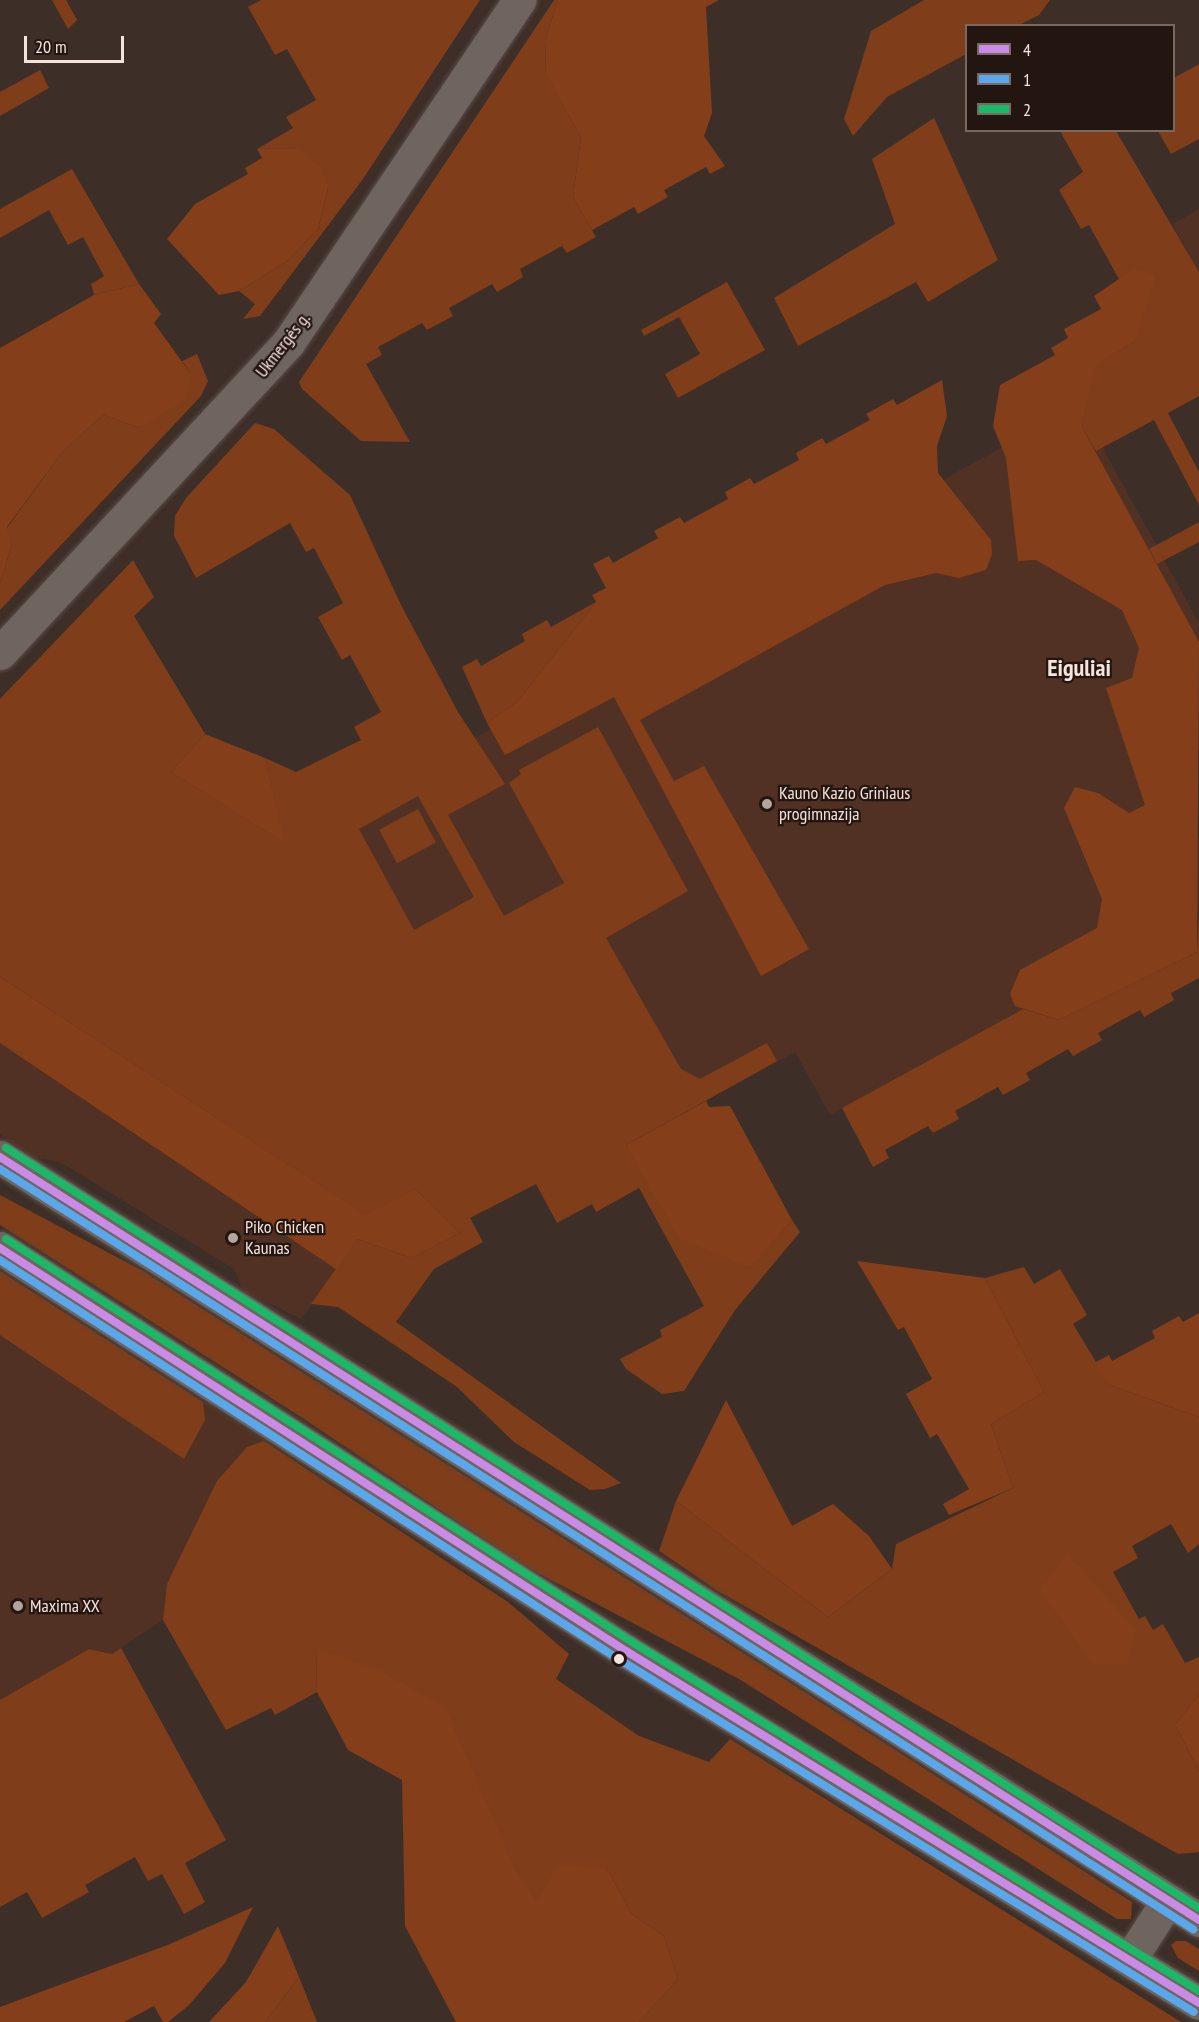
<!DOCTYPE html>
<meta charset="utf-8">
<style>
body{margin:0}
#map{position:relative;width:1199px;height:2022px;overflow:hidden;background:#3d2e27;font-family:"PT Sans Narrow",sans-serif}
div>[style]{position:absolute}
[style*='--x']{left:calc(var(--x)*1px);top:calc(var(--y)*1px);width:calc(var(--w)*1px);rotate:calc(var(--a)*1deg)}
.built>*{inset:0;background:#513123}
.green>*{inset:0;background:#803d1a;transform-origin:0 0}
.forest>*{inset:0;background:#853e1a}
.roads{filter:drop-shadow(0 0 2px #584c45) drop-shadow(0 0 2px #584c45)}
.minor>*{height:33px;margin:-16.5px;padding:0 16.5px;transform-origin:16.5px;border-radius:16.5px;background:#6f645e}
.secondary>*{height:33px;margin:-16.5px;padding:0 16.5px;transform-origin:16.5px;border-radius:16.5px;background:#6f645e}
.bus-1>*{height:8px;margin:-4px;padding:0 4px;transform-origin:4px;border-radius:4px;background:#ca8be6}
.bus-2>*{height:8px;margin:-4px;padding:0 4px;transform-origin:4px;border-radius:4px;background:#5aa8eb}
.bus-3>*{height:8px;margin:-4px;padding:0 4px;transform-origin:4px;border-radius:4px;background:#1ab867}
.dots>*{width:16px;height:16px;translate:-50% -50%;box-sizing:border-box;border:3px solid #231611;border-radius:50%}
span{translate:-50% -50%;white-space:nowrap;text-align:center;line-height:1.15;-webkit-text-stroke:4.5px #231611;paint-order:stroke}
.street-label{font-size:18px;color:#f6e3db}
.poi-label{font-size:18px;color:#f6e3db}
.left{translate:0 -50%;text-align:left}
.district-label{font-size:24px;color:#f6e3db;font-weight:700}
.legend{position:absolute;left:965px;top:24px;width:210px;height:108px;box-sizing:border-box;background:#231611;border:2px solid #776862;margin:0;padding:8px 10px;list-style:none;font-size:18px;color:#f6e3db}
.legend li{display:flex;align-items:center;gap:12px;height:30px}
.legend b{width:30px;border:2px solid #776862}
.scale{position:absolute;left:24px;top:36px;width:100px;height:27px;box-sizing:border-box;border:3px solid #f6e3db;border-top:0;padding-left:8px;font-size:18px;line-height:21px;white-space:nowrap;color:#f6e3db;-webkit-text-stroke:4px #231611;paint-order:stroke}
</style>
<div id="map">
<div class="built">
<div style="clip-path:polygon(1199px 209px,1199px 272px,1172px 224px)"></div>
<div style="clip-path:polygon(1079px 405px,1199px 623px,1199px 749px,1161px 770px,1199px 839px,1199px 912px,830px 1115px,795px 1052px,590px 1164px,0 977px,0 699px,20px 677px,285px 842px)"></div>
<div style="clip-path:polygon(0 1043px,337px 1270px,301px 1319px,243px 1291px,234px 1269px,62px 1163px,34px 1157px,0 1134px)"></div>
<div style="clip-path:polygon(0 1271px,264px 1441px,247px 1447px,167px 1584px,163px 1620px,112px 1654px,89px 1649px,0 1700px)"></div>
</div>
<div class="green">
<div style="clip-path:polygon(52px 0,66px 0,77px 20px,68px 29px)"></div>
<div style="clip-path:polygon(261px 0,480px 0,363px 179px,260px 316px,243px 319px,255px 304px,239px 291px,287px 261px,318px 229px,328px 189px,298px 148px,257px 149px,293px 128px,286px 117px,316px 100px,287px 49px,275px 55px,248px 7px)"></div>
<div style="clip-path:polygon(554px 0,558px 0,545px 40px,546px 73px,581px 137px,573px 197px,596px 237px,567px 253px,562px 246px,520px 269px,523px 277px,497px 292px,492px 284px,449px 308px,453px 316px,427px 330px,422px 323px,378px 347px,382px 355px,366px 364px,410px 442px,361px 441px,302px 389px,299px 382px)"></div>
<div style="clip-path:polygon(924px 0,1050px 0,1039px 15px,1019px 25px,966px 26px,966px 54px,887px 97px,853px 136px,844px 119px,871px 31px)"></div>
<div style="clip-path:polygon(1199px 64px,1199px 139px,1171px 154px,1158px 131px,1174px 130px,1174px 78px)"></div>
<div style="clip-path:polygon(40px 70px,49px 88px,0 116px,0 92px)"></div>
<div style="clip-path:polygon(934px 118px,998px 260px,928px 302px,916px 282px,798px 346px,774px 298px,895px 224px,872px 159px)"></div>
<div style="clip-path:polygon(1060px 131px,1116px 131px,1199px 272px,1199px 396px,1168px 413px,1199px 472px,1199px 505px,1154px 420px,1096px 451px,1082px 427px,1094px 366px,1135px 341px,1136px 268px,1120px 281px,1089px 225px,1081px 229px,1059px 190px,1083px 172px)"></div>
<div style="clip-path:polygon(72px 169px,139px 284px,94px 295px,91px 284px,104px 276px,83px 237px,68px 245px,49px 210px,0 238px,0 209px)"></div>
<div style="clip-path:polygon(727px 282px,765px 350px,678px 398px,665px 374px,700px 354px,679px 317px,644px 336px,641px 330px)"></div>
<div style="clip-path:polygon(197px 354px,208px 381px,201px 396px,0 610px,0 583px,12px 544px,7px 528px,63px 451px,103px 415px,140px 428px,191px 374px,182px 361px)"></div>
<div style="clip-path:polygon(evenodd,255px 423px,274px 429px,350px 495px,401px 605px,458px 712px,505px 784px,448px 815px,504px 916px,564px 883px,509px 783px,521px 774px,519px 770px,598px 727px,688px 891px,606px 938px,681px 1069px,700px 1079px,767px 1043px,777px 1061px,626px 1145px,749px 1267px,792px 1220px,800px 1232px,735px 1310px,684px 1391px,662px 1394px,626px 1369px,620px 1359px,662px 1337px,660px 1330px,704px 1306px,639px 1188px,596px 1212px,592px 1204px,557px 1223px,536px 1184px,470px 1218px,483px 1242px,434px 1269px,396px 1322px,621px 1483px,605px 1489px,590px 1490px,514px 1442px,457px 1387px,338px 1307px,311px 1304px,357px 1239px,412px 1258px,460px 1233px,415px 1189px,367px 1216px,0 977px,0 699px,133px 560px,154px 597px,134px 616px,205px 734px,171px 772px,284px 842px,265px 758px,296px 772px,361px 740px,354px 727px,381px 712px,350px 655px,342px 660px,318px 617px,343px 603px,314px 548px,306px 552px,290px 523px,196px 578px,174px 536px,175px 516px,186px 498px,255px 423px,418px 796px,474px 897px,414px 930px,359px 829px,418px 796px)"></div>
<div style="clip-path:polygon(1199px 522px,1199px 542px,1157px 564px,1149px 549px)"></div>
<div style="clip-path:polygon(596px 602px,517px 702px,487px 723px,462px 667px,477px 659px,481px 666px,525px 641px,522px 634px,547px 620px,551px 627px)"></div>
<div style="left:418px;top:809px;width:38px;height:44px;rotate:62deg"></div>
<div style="clip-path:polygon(1199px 912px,1199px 978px,1171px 993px,1174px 1000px,1144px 1017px,1140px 1010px,1098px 1033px,1102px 1040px,1073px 1056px,1068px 1049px,1026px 1073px,1030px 1080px,1003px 1095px,998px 1087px,955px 1111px,959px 1119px,933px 1133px,928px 1126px,885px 1150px,889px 1158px,873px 1167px,842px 1108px,1023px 1009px,1059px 1020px,1197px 952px)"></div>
<div style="clip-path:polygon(0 1195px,143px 1271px,883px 1742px,1132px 1902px,1131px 1919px,1117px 1919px,739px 1679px,521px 1564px,304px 1419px,0 1225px)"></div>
<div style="clip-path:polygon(1024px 1267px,1034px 1284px,1060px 1269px,1087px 1315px,1073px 1324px,1110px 1385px,1199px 1417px,1199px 1544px,1188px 1553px,1171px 1524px,1132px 1546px,1138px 1558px,1113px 1572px,1139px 1619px,1145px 1616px,1153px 1630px,1163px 1624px,1185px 1663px,1199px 1657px,1199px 1694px,1175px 1725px,1199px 1771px,1199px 1852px,1178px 1854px,718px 1591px,659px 1551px,676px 1501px,828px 1617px,892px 1569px,896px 1544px,1013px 1488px,991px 1424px,1044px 1392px,985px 1278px)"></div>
<div style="clip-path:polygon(0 1271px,203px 1402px,205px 1420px,184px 1459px,0 1335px)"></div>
<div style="clip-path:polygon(264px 1441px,508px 1602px,569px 1654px,556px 1679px,639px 1736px,709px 1762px,730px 1739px,1181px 2022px,639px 2022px,678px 1979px,664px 1936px,632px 1914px,607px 1869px,537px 1902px,316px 1648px,317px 1692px,275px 1715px,271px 1708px,226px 1730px,163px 1620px,167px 1584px,217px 1481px,247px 1447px)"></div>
<div style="clip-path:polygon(121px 1648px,226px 1840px,185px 1863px,205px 1902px,184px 1914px,162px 1874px,148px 1881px,135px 1857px,85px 1885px,89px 1892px,42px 1918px,27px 1892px,0 1907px,0 1700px,89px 1649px,112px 1654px)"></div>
<div style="clip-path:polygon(1176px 1941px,1186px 1941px,1199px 1949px,1199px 1971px,1178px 1958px,1171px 1945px)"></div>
<div style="clip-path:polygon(299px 1977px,317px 2022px,265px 2022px)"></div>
</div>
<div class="forest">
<div style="clip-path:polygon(558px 0,719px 0,706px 7px,712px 113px,704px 136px,725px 166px,710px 174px,706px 167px,664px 190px,668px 197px,638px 214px,634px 207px,592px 230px,573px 197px,581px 137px,546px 74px,545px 40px)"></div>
<div style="clip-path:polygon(298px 148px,321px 168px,328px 189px,318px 229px,287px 261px,239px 291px,219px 295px,167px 239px,195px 204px,248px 174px,245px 168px,262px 158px,257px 149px)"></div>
<div style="clip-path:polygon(1135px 268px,1156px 276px,1135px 341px,1095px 366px,1082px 427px,1199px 642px,1197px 952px,1059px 1020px,1015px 1006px,1010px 994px,1020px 970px,1097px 928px,1102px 899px,1064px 808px,1075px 787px,1098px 793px,1129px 813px,1145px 805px,1106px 688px,1132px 678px,1139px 648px,1122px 610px,1036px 560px,1018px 561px,1006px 458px,993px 426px,1000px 385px,1055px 355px,1051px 348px,1068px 338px,1064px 329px,1101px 309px,1094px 296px)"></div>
<div style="clip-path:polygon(139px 284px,161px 314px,154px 323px,191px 374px,186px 399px,140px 428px,103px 415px,63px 451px,7px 527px,12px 544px,0 583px,0 348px,94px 295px)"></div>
<div style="clip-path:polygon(942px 380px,947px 416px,937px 446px,938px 473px,991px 540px,992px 554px,986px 570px,959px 578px,936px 573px,885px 585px,640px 720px,674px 781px,704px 766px,809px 949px,761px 976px,614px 697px,505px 755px,487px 723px,517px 702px,596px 602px,592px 595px,606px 588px,593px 564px,609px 556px,613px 563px,658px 538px,654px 531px,680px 517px,684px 523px,728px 499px,725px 492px,750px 478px,754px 484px,799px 460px,796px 453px,822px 438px,826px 444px,870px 420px,866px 414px,893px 399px,897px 405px)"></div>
<div style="clip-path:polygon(205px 734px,265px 758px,285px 843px,171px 772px)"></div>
<div style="clip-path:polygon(0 977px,366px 1215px,415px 1189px,460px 1233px,412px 1258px,357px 1239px,337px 1270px,0 1043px)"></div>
<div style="clip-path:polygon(706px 1101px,709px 1107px,730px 1106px,792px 1220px,750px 1267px,679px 1238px,626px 1145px)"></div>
<div style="clip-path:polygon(857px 1261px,985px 1278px,1044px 1392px,991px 1424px,1013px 1488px,949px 1515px,943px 1504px,969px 1489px,937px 1434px,930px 1438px,906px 1394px,932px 1379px,904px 1327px,898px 1330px)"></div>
<div style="clip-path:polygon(1199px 1313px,1199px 1417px,1110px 1385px,1094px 1363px,1109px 1355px,1112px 1361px,1155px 1338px,1152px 1331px,1179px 1316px,1183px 1322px)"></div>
<div style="clip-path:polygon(726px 1400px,792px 1526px,833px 1504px,869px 1536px,892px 1569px,828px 1617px,676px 1501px)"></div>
<div style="clip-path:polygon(1067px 1554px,1136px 1630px,1127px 1664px,1093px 1664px,1040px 1590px)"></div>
<div style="clip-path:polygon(316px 1648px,374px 1668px,445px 1707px,518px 1877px,537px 1901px,558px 1865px,607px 1869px,632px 1914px,664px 1936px,678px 1979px,639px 2022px,456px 2022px,405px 1926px,402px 1780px,348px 1750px,317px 1692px)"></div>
<div style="clip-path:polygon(1199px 1694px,1199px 1771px,1175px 1725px)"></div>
<div style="clip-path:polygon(253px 1907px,225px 1963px,189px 2005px,168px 2022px,163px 2022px,154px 2006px,124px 2022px,0 2022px,0 2007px,170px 1944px)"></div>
<div style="clip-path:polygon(278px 1926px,299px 1977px,265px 2022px,209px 2022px,246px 1982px)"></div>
</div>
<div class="roads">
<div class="minor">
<div style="--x:0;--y:653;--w:423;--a:-47.1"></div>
<div style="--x:288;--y:343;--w:414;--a:-56"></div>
</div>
<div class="secondary">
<div style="--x:0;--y:1157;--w:1421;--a:32.47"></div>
<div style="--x:0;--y:1248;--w:745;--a:32.77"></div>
<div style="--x:626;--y:1651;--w:672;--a:31.56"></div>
<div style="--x:1130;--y:1959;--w:70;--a:-57.2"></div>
</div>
</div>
<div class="bus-1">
<div style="--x:0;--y:1157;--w:1421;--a:32.47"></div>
<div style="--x:0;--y:1248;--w:745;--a:32.77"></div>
<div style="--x:626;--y:1651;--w:672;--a:31.56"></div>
</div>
<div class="bus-2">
<div style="--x:0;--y:1169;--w:1415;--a:32.5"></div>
<div style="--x:0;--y:1260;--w:738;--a:32.83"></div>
<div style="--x:620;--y:1660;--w:673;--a:31.52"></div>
</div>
<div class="bus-3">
<div style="--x:6;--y:1148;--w:1415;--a:32.5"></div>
<div style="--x:6;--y:1239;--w:745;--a:32.77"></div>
<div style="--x:632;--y:1642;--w:666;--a:31.61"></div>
</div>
<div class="dots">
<div style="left:767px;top:804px;background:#b5a49c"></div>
<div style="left:233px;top:1238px;background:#b5a49c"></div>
<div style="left:18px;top:1606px;background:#b5a49c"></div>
<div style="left:619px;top:1659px;background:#f6e3db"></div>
</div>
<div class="street-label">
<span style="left:283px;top:345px;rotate:-52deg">Ukmergės g.</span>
</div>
<div class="poi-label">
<span class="left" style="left:779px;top:804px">Kauno Kazio Griniaus<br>progimnazija</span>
<span class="left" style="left:245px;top:1238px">Piko Chicken<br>Kaunas</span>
<span class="left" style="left:30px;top:1606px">Maxima XX</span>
</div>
<div class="district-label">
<span style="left:1079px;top:668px">Eiguliai</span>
</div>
<ul class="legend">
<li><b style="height:8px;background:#ca8be6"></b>4</li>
<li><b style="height:8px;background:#5aa8eb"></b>1</li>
<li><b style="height:8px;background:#1ab867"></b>2</li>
</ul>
<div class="scale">20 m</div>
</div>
